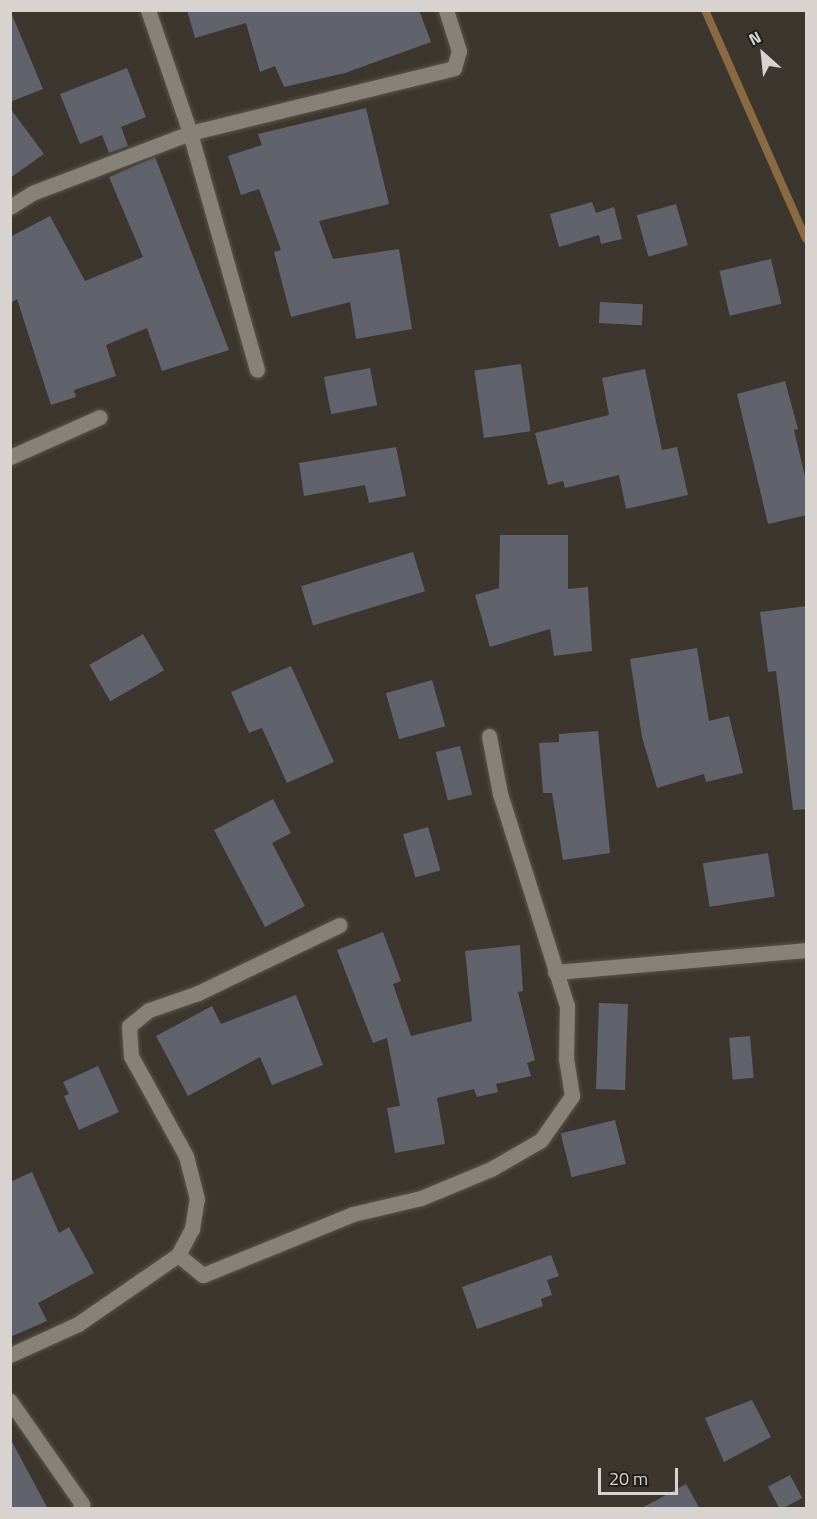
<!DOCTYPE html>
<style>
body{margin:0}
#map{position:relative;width:817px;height:1519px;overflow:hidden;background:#3c362e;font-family:"Titillium Web",sans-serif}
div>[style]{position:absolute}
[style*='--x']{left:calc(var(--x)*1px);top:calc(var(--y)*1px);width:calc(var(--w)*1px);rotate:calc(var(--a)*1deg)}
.stream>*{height:8px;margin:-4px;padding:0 4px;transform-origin:4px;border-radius:4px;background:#896a43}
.building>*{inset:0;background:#60626c;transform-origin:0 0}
.roads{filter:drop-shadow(0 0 2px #59544e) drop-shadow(0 0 2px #59544e)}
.street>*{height:15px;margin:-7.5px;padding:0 7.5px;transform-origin:7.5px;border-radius:7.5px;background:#888179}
span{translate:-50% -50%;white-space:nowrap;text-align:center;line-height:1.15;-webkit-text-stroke:5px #211e1b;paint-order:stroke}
.frame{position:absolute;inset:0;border:12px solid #d8d3cf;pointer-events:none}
.north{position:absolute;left:733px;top:24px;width:60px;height:60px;-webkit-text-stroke:4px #211e1b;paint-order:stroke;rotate:333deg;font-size:16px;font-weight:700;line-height:24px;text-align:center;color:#d8d3cf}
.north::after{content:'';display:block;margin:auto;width:21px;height:27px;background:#d8d3cf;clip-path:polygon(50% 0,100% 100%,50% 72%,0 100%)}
.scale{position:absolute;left:598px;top:1468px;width:80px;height:27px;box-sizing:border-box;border:3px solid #d8d3cf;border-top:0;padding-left:8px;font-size:18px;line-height:21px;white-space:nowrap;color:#d8d3cf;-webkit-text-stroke:4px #211e1b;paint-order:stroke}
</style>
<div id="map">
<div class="stream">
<div style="--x:705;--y:10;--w:250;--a:66.2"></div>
</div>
<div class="building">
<div style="clip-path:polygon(10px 10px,43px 89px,10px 102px)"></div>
<div style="clip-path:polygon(187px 10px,419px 10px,431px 42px,345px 73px,284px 87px,275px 66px,260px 72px,246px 23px,195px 38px)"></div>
<div style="clip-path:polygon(127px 68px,146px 117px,121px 127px,128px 146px,109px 153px,102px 135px,80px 144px,60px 94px)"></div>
<div style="clip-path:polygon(10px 108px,44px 154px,10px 178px)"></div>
<div style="clip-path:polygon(366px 108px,389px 204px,319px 221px,333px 259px,399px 249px,412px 329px,356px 339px,350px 302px,291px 317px,274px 252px,281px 250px,259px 189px,241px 195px,228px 156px,262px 145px,258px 134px)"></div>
<div style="clip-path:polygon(155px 157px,229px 350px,162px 371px,147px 328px,106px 345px,116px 376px,74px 390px,76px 397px,51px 405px,17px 299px,10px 303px,10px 237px,50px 216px,85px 281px,143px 257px,109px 177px)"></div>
<div style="clip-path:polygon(592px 202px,596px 213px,614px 207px,622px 239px,601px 244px,599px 235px,559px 247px,550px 214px)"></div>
<div style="left:676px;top:204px;width:43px;height:41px;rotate:74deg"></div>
<div style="left:771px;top:259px;width:46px;height:53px;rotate:77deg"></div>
<div style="left:600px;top:302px;width:43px;height:21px;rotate:3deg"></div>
<div style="left:521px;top:364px;width:68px;height:47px;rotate:82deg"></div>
<div style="left:370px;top:368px;width:38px;height:47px;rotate:79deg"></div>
<div style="clip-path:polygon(645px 369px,662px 450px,677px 447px,688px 495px,626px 509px,619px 475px,565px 488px,563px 481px,548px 485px,535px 433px,609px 415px,602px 378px)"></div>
<div style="clip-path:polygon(785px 381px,798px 429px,794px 430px,807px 485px,807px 515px,768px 524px,737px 394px)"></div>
<div style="clip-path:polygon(396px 447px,406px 496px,369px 503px,365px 485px,304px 496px,299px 463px)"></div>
<div style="clip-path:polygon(500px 535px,568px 535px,568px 589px,588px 587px,592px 651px,554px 656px,550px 629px,490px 647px,475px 595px,499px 588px)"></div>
<div style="left:413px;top:552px;width:41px;height:117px;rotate:73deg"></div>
<div style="clip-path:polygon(807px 606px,807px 809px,793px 810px,776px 671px,768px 672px,760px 612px)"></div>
<div style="left:143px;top:634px;width:42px;height:62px;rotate:60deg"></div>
<div style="clip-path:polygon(697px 648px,709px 721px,729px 716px,743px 773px,706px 782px,704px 774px,657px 788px,642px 737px,630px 659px)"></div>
<div style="clip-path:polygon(291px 666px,334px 762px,287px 783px,262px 728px,249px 733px,231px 692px)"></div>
<div style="left:432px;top:680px;width:48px;height:48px;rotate:74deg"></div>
<div style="clip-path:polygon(598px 731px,610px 853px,563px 860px,552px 793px,543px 793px,539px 743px,559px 742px,559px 734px)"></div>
<div style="left:460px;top:746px;width:50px;height:25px;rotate:76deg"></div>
<div style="clip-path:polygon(273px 799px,291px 833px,272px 843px,305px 906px,265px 927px,214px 830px)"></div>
<div style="left:428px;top:827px;width:45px;height:26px;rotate:74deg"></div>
<div style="left:768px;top:853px;width:44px;height:66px;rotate:81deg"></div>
<div style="clip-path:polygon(383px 932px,401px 981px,393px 984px,411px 1036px,472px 1021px,465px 951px,520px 945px,523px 991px,518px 992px,535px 1060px,527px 1063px,531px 1076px,496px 1084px,498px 1092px,477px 1097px,474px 1089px,437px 1098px,445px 1144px,395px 1153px,387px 1108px,400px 1106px,387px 1038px,373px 1043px,337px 950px)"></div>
<div style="clip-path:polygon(296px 995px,323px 1065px,272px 1085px,260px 1057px,188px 1096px,156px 1036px,212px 1006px,221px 1024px)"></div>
<div style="left:599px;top:1003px;width:29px;height:86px;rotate:2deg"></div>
<div style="left:750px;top:1036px;width:42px;height:21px;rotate:85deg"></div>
<div style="clip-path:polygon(98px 1066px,119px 1112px,79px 1130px,64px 1096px,69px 1094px,63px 1082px)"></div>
<div style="left:615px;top:1120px;width:45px;height:56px;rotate:76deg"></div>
<div style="clip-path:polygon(32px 1172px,59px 1233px,69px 1227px,94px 1273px,38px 1303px,47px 1321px,10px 1337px,10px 1182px)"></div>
<div style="clip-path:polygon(551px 1255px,559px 1276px,547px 1280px,552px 1295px,541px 1299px,543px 1306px,477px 1329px,462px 1287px)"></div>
<div style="clip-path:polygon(752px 1400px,771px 1437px,724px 1462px,705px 1418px)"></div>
<div style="clip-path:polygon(10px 1438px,48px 1509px,10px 1509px)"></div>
<div style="left:790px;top:1475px;width:26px;height:25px;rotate:62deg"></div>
<div style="clip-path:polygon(686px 1484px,700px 1509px,640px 1509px)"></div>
</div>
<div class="roads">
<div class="street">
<div style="--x:148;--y:10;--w:130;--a:71.1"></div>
<div style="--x:190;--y:133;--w:246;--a:74.2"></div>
<div style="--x:10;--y:207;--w:26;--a:-32"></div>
<div style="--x:32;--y:193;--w:169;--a:-20.8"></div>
<div style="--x:190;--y:133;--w:272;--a:-13.8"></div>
<div style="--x:454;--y:68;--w:18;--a:-74"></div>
<div style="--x:459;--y:51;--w:43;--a:-107.6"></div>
<div style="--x:10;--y:457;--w:98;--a:-24"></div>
<div style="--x:555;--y:972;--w:252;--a:-5"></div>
<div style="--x:178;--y:1255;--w:32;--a:39"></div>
<div style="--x:203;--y:1275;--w:162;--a:-22.1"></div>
<div style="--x:353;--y:1214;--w:70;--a:-13.2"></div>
<div style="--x:421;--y:1198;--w:76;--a:-22.5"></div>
<div style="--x:491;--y:1169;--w:58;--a:-30.1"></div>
<div style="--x:541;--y:1140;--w:54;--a:-54.8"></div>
<div style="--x:572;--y:1096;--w:37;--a:-99"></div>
<div style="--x:566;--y:1059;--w:53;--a:-88.9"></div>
<div style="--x:567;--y:1006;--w:222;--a:-107.5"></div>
<div style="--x:500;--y:794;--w:59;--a:-100.7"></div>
<div style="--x:10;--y:1355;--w:75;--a:-24.5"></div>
<div style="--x:78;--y:1324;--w:121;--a:-34.6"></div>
<div style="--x:178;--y:1255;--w:30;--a:-62"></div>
<div style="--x:192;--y:1229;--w:30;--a:-81"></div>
<div style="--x:197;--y:1199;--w:44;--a:-104.3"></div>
<div style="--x:186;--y:1156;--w:114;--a:-118.8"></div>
<div style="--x:131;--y:1056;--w:30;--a:-94"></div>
<div style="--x:129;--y:1026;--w:26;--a:-39"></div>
<div style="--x:149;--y:1010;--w:52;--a:-19.1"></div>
<div style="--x:198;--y:993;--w:157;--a:-25.7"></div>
<div style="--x:10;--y:1401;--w:126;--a:55"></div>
<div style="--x:82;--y:1504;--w:4;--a:117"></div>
</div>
</div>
<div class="frame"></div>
<div class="north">N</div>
<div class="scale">20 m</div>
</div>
